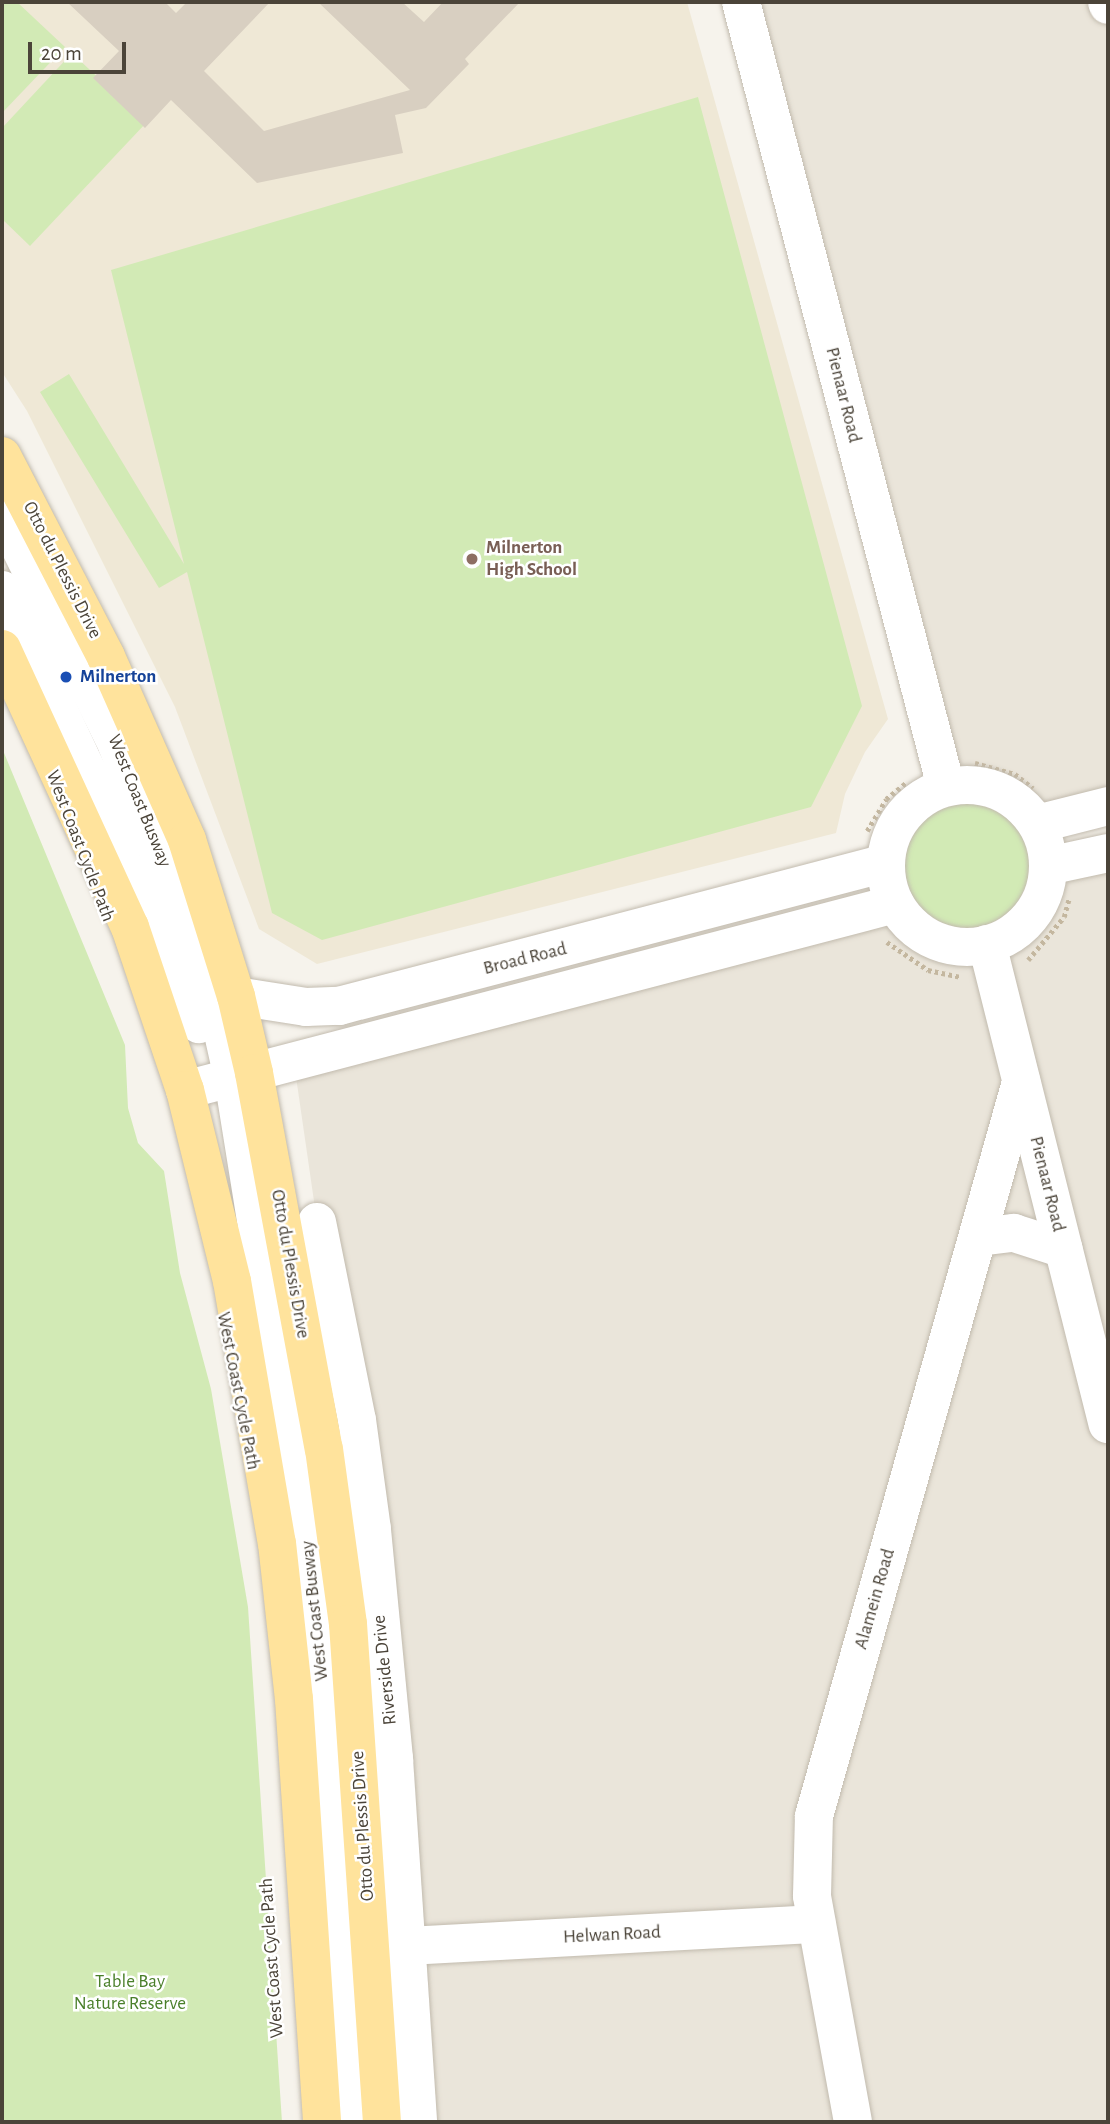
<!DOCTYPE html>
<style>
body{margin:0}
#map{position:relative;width:1110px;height:2124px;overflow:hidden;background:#f6f3ec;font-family:"Alegreya Sans",sans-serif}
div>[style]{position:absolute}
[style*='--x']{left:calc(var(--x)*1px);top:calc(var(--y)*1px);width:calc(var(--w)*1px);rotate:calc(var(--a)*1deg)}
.residential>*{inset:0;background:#eae5da}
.education>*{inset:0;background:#efe8d6}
.green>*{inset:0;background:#d2eab5}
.round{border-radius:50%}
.building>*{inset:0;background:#d8cfc1}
.path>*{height:4.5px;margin-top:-2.25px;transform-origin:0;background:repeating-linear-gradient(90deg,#c4b79f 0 3.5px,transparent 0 7px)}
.roads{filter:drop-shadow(0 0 2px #c2bbae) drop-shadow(0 0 2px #c2bbae)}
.minor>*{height:38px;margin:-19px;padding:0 19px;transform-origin:19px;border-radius:19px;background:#fff}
.minor>.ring{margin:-19px;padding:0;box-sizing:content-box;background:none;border:38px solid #fff;border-radius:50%}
.major>*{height:38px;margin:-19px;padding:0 19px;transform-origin:19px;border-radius:19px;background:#ffe39c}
.dots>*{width:19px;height:19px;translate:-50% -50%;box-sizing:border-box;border:4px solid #fff;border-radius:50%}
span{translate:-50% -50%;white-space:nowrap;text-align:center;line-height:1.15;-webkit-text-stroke:5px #fff;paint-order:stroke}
.street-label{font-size:19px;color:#4b4439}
.education-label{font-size:19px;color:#785e54;font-weight:700}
.left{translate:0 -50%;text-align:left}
.transit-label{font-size:19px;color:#164399;font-weight:700}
.park-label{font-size:19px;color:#4a7f2a}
.frame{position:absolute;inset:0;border:4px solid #4b4439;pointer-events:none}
.scale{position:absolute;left:28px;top:42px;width:98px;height:32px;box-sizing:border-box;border:4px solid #4b4439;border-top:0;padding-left:9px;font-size:21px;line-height:24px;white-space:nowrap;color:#4b4439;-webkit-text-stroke:5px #fff;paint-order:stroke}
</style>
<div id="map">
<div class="residential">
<div style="clip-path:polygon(741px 2px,1108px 2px,1108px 806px,1030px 814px,994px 789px,960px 785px)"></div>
<div style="clip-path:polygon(1108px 853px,1108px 2122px,418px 2122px,317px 1222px,294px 1063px,904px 918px,930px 939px,951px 946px,996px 942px,1031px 916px,1048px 875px)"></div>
</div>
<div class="education">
<div style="clip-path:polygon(2px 2px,687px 2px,888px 719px,865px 752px,845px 794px,836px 833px,317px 964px,259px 929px,175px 707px,27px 411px,2px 372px)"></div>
</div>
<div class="green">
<div style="clip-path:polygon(2px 2px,17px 2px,65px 47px,2px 113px)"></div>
<div style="clip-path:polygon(72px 53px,146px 123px,30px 246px,2px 219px,2px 128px)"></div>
<div style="clip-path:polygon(698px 97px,862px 706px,811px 807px,322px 940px,272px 913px,187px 572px,159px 588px,40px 392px,69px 374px,184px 564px,111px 270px)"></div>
<div style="clip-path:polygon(2px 748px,125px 1045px,128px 1108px,138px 1143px,164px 1171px,180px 1273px,211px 1389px,248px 1607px,282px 2122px,2px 2122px)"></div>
<div class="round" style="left:905px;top:804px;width:124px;height:124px"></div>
</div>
<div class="building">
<div style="clip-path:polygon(67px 2px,165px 2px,176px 13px,187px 2px,270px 2px,204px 71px,264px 131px,410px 90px,318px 2px,402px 2px,424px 22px,443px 2px,520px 2px,465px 59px,469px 64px,426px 108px,395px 115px,403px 153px,257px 183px,171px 100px,145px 128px,93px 78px,119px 51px)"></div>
</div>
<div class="path">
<div style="--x:975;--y:763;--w:41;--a:15.4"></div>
<div style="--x:1015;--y:774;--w:23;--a:38"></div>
<div style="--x:867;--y:831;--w:37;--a:-59"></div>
<div style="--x:886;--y:799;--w:27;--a:-39"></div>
<div style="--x:887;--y:942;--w:50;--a:34.3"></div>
<div style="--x:928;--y:970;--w:33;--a:12"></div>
<div style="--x:1028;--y:960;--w:56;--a:-50.1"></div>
<div style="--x:1064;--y:917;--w:20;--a:-75"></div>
</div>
<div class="roads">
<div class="minor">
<div style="--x:741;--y:2;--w:811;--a:75.36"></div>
<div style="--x:1107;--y:2;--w:3;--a:72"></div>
<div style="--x:2;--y:511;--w:261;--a:63.8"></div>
<div style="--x:117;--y:745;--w:275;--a:68.9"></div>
<div style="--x:216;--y:1002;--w:78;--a:77.4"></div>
<div style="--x:233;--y:1078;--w:502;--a:80.84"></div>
<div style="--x:313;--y:1574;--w:549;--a:85.83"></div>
<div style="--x:2;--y:590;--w:273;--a:64.8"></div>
<div style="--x:118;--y:837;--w:79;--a:82.7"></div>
<div class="ring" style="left:886px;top:785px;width:124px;height:124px"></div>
<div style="--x:1037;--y:824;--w:73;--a:-14.2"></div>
<div style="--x:1048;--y:866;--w:61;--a:-12.2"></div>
<div style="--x:133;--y:873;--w:165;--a:66.4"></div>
<div style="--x:987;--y:944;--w:495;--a:75.9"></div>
<div style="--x:162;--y:1018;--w:77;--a:-16.6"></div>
<div style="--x:236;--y:996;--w:71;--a:8.9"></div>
<div style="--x:306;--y:1007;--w:33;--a:-2"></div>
<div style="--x:339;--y:1006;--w:565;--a:-14.65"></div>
<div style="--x:185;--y:1090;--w:734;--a:-14.68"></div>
<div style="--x:317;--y:1222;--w:202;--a:78.6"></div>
<div style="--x:357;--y:1420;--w:111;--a:82.2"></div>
<div style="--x:372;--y:1530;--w:230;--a:84.5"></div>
<div style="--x:394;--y:1759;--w:364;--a:86.2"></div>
<div style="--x:979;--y:1237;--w:35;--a:-7"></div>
<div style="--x:1014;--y:1233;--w:52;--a:17.7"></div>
<div style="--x:408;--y:1946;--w:409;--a:-3.1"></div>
<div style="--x:853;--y:2122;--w:230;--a:-100.3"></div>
<div style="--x:812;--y:1896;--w:80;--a:-88.6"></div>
<div style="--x:814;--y:1816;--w:763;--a:-74.25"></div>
</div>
<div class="major">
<div style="--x:2;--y:456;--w:226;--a:62.6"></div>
<div style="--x:106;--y:657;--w:200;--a:66.1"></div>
<div style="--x:187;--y:840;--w:164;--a:72.6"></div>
<div style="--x:236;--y:996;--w:79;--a:76.8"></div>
<div style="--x:254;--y:1073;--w:382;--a:79.5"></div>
<div style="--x:324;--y:1449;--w:177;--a:82.2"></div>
<div style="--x:348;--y:1624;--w:499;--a:86.1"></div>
<div style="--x:2;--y:649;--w:306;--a:65.3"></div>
<div style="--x:130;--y:927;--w:172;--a:71.4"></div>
<div style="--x:185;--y:1090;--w:197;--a:76.2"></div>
<div style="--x:232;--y:1281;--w:266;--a:80.3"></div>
<div style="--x:277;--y:1543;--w:157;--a:83.8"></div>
<div style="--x:294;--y:1699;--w:424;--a:86.2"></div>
</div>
</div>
<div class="dots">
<div style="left:472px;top:559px;background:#8d6e63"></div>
<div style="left:66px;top:677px;background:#1a4fb4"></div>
</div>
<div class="street-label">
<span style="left:843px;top:395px;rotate:76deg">Pienaar Road</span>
<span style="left:62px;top:570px;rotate:63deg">Otto du Plessis Drive</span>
<span style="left:139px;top:801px;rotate:68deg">West Coast Busway</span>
<span style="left:80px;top:846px;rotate:69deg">West Coast Cycle Path</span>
<span style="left:525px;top:959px;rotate:-14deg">Broad Road</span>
<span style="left:1047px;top:1184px;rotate:76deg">Pienaar Road</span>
<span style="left:290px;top:1264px;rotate:80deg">Otto du Plessis Drive</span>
<span style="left:238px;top:1391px;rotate:79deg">West Coast Cycle Path</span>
<span style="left:875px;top:1599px;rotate:-74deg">Alamein Road</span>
<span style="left:315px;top:1611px;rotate:-96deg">West Coast Busway</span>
<span style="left:385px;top:1670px;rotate:-96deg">Riverside Drive</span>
<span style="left:363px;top:1826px;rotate:-94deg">Otto du Plessis Drive</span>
<span style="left:612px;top:1935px;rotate:-3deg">Helwan Road</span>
<span style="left:272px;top:1958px;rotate:-94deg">West Coast Cycle Path</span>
</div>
<div class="education-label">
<span class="left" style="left:486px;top:559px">Milnerton<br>High School</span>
</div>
<div class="transit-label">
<span class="left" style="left:80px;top:677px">Milnerton</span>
</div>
<div class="park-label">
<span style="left:130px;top:1993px">Table Bay<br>Nature Reserve</span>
</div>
<div class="frame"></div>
<div class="scale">20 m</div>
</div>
